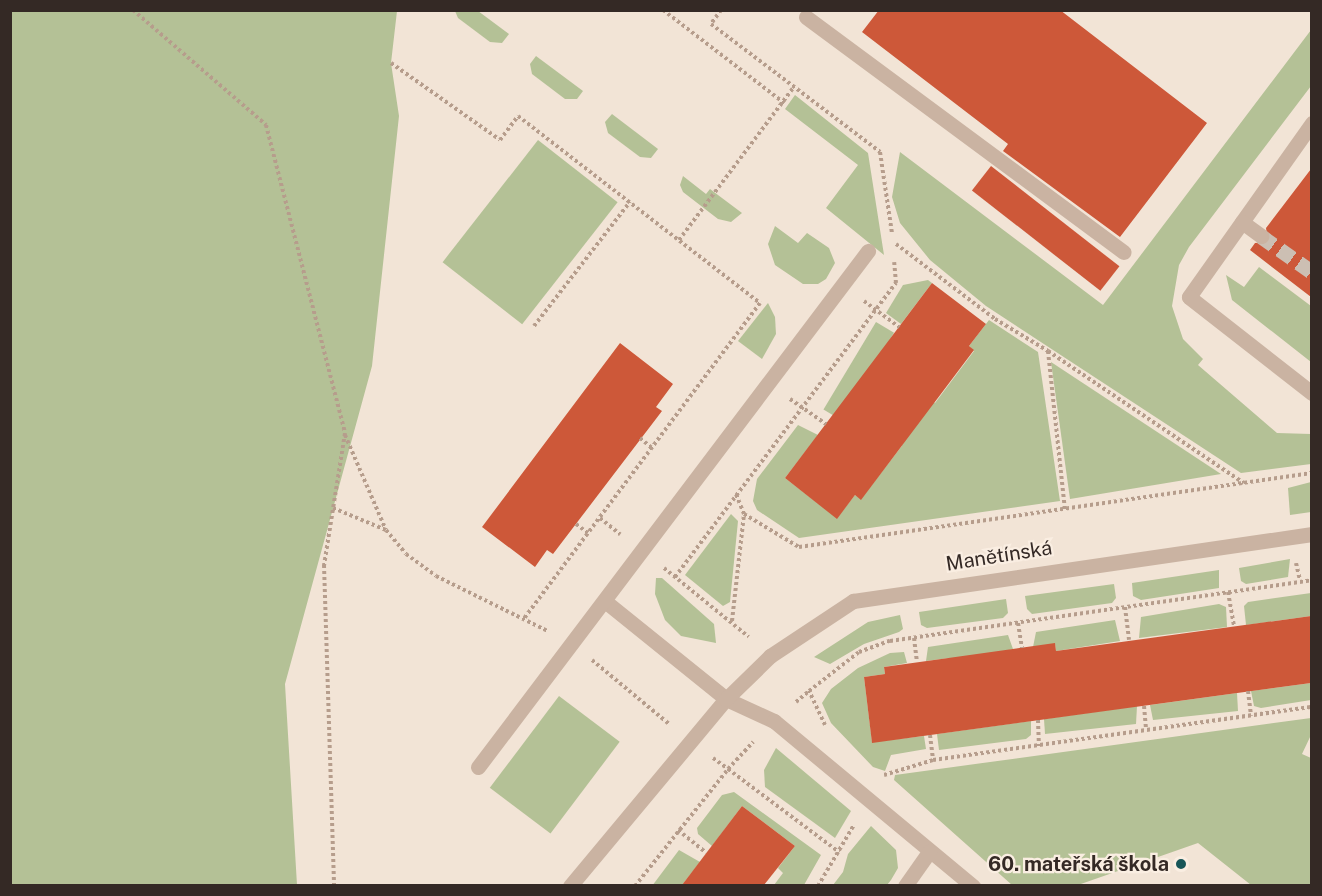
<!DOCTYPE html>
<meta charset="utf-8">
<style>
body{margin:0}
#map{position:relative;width:1322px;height:896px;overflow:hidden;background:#f2e4d6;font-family:"Public Sans",sans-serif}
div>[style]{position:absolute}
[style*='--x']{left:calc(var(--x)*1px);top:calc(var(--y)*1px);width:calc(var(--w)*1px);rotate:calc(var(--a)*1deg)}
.green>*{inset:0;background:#b4c196;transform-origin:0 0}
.building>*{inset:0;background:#cd5839;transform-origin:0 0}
.minor-tunnel>*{height:15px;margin-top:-7.5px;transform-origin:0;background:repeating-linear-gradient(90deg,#ccbfb3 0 15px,transparent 0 23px)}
.path>*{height:4px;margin-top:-2px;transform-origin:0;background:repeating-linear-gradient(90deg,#b69d8c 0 3px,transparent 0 6px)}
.minor>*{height:15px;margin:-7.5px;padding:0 7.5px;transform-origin:7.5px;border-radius:7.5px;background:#cab3a2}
.dots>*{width:16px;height:16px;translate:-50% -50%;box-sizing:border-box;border:3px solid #faeee2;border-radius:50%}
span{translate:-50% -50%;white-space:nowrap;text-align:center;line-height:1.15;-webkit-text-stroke:4.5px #faeee2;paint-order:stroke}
.street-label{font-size:20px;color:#342925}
.poi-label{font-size:20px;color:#342925;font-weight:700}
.right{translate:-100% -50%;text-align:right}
.frame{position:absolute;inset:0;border:12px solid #342925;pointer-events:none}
</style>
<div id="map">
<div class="green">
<div style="clip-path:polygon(10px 11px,397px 11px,391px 63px,399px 116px,372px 366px,285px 684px,297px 885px,11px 885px)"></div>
<div style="clip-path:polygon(455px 11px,478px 11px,509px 34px,502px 43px,490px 42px,458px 18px)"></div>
<div style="clip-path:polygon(1311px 30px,1311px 86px,1189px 247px,1179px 265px,1172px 306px,1183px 339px,1203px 359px,1198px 365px,1277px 433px,1311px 434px,1311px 464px,1241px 473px,986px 306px,930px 260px,900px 223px,892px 197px,900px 152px,1103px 305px)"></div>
<div style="clip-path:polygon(536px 56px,583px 91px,577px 99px,565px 99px,532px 74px,530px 64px)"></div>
<div style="clip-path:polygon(795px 95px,868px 153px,884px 255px,826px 208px,858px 165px,785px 109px)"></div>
<div style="clip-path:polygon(612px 114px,658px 149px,651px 158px,640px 157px,608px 133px,605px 122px)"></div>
<div style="left:538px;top:140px;width:101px;height:155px;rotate:38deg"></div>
<div style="clip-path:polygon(683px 176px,706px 194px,710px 189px,742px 213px,731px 222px,718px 219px,683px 192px,680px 185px)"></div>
<div style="clip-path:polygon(775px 226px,798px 243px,807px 233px,829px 248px,835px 263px,826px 279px,818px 284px,803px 284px,775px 265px,768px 244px)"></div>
<div style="clip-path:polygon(1259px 267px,1311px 306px,1311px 362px,1232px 300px,1226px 275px,1244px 287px)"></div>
<div style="clip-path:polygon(928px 280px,932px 283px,901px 324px,886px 313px,903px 285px)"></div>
<div style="clip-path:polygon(768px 303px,775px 317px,776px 334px,762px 359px,738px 341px)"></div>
<div style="clip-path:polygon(989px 320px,1038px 352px,1060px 501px,799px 538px,757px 510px,753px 501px,757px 479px,798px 425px,818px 435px,785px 478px,837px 518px,855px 495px,861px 499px,901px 447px,929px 399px,935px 403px,974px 351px,969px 346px)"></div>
<div style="left:876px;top:322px;width:21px;height:102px;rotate:31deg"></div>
<div style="clip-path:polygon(1051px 362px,1221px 474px,1070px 499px)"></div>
<div style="clip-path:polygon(1311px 482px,1311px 512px,1290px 515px,1288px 488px)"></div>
<div style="clip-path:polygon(731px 514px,738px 521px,730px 602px,723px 606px,685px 575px)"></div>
<div style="clip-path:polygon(1290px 559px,1288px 577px,1246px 584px,1241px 581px,1239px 568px)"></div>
<div style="clip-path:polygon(1219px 570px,1219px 588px,1141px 600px,1133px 596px,1132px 583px)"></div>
<div style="clip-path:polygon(656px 578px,662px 578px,714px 624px,716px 643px,681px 636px,665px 620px,655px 594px)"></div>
<div style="clip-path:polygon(1114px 584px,1116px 598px,1112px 603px,1032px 614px,1027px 609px,1025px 596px)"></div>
<div style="clip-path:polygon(1311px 593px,1311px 616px,1246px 625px,1244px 606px,1248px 602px)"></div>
<div style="clip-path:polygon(1006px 599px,1008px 613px,1003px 618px,927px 628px,921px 625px,919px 612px)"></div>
<div style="clip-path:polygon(1219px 604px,1226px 607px,1227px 627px,1139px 638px,1141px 617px)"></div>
<div style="clip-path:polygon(900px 615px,903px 629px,899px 632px,864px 644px,830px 664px,814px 657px,868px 622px)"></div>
<div style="clip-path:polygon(1115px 620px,1120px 641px,1056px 651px,1055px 644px,1033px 647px,1036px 632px)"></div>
<div style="clip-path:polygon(1008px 635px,1013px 649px,951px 665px,949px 658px,926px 661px,928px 647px)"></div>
<div style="clip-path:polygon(904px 652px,907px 663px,884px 667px,885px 674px,864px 677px,872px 742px,924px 736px,926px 749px,891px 755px,885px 771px,873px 767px,831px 723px,822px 703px,831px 689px,858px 668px,890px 653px)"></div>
<div style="clip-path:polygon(1311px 683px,1311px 700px,1261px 708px,1254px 706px,1251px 691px)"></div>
<div style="clip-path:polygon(1237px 693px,1238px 711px,1153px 720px,1150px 705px)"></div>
<div style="left:559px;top:696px;width:76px;height:115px;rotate:37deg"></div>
<div style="clip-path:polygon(1137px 706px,1136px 724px,1045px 734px,1044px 719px)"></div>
<div style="clip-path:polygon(1311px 718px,1311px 735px,1302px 754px,1311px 758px,1311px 885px,1251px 885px,1198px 843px,1078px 885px,1012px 885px,894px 780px,895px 775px)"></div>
<div style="clip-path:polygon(1031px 721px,1031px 735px,1026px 739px,939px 750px,937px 734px)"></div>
<div style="clip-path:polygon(776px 748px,851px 811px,835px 838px,765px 787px,764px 770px)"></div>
<div style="clip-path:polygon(734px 792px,821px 855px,804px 885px,774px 885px,783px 873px,778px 868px,795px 846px,742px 806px,712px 846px,698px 834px,697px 828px,722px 795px)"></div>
<div style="clip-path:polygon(871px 826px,896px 850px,898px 868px,891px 880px,887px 885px,833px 885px,843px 872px,848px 854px)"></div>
<div style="clip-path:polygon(679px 850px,700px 862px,682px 885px,652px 886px)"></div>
</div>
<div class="building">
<div style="clip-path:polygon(879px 10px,1060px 10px,1207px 123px,1120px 237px,1003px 151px,1008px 144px,862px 32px)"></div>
<div style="left:991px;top:166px;width:163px;height:31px;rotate:38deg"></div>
<div style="clip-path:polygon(1311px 169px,1311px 297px,1250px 250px,1255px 243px,1268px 242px,1266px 228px)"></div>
<div style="clip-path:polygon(932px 283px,986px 324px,969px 346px,974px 350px,916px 427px,861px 500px,855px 495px,837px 519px,785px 478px)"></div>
<div style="clip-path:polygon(620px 343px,673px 384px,656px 407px,662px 411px,553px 554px,547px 550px,535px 567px,482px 527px)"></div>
<div style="clip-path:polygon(1311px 616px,1311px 683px,872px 743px,864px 677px,885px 674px,884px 667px,1055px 643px,1056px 651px)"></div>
<div style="clip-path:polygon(742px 806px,795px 846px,764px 885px,682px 885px)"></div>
</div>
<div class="minor-tunnel">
<div style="--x:1261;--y:236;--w:62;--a:35.2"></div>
</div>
<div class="path">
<div style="--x:133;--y:10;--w:176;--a:40.8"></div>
<div style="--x:266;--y:125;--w:318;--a:75.6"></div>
<div style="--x:345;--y:433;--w:134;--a:99"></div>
<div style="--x:324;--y:565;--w:321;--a:88.2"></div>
<div style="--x:663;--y:10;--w:153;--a:37.5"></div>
<div style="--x:721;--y:10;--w:17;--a:126"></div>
<div style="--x:711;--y:24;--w:212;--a:37.1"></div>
<div style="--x:880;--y:152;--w:82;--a:81.6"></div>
<div style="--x:391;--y:63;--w:133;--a:35.2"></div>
<div style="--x:500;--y:140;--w:30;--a:-53"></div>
<div style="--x:518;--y:116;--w:306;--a:37.7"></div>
<div style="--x:760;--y:303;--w:394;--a:126.8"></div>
<div style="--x:679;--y:240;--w:191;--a:-53.1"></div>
<div style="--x:896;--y:244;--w:124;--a:37.1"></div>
<div style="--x:995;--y:319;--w:62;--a:31.1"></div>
<div style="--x:1048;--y:351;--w:159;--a:83.9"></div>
<div style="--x:864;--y:301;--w:44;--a:36.6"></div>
<div style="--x:534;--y:326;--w:157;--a:-52.3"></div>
<div style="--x:1048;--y:351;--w:236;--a:34"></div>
<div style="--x:790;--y:399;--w:44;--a:34.8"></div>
<div style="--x:345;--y:435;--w:103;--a:66.7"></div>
<div style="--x:640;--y:438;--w:16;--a:40"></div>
<div style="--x:333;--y:508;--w:57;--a:22.5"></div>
<div style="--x:386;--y:530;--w:31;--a:50"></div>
<div style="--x:406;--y:554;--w:37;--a:36"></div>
<div style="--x:436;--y:576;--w:125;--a:26.2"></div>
<div style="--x:744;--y:514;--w:64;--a:31"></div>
<div style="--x:799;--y:547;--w:518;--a:-8.21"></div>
<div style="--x:600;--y:518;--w:26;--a:39"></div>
<div style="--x:576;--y:524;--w:15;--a:37"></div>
<div style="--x:1296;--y:563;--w:18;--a:77"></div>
<div style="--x:664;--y:568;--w:109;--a:39.1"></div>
<div style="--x:675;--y:577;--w:368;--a:-53.1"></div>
<div style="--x:896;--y:283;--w:21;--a:-95"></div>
<div style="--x:1228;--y:592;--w:35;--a:80"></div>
<div style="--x:1125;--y:607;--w:33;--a:83"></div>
<div style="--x:732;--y:621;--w:108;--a:-83.6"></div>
<div style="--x:744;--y:514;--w:22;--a:-112"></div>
<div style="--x:1018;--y:623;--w:25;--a:81"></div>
<div style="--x:914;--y:638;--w:24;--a:83"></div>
<div style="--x:592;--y:660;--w:100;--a:39.7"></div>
<div style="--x:1248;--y:691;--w:25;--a:83"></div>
<div style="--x:796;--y:702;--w:17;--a:-40"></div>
<div style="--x:1144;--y:706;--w:24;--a:85"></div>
<div style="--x:1038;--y:720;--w:26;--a:88"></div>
<div style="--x:825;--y:725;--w:38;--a:-115"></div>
<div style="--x:809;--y:691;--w:63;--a:-38"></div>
<div style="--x:859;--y:652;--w:33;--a:-20"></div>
<div style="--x:890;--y:641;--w:426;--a:-8.2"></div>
<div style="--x:930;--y:735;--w:25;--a:83"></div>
<div style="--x:713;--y:758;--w:19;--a:36"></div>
<div style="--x:728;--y:769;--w:37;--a:-47"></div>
<div style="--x:884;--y:775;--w:51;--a:-17"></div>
<div style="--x:933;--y:760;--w:383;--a:-8"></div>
<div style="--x:678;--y:830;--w:36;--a:39"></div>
<div style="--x:635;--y:886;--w:149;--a:-51.5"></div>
<div style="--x:728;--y:769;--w:139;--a:36.8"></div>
<div style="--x:818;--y:886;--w:71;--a:-59.5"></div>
</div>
<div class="minor">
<div style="--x:806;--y:17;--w:395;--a:36.5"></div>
<div style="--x:1312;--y:123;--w:213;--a:125.3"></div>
<div style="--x:1189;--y:297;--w:156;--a:38"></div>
<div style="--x:1242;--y:222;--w:24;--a:36"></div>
<div style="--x:606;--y:602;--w:154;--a:38.9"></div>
<div style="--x:726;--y:699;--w:53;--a:24.6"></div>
<div style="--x:774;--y:721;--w:259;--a:39.7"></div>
<div style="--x:478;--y:767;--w:647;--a:-52.92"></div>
<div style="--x:570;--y:886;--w:244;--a:-50.2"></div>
<div style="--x:726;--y:699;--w:62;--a:-44.3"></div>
<div style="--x:770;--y:656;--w:100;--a:-33.5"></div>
<div style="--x:853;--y:601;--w:464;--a:-8.3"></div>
<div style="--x:905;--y:886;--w:42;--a:-54.8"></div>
</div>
<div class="dots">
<div style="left:1181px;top:864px;background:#185658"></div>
</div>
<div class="street-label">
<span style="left:999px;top:556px;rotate:-9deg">Manětínská</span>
</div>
<div class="poi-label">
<span class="right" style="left:1169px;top:864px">60. mateřská škola</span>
</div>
<div class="frame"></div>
</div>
